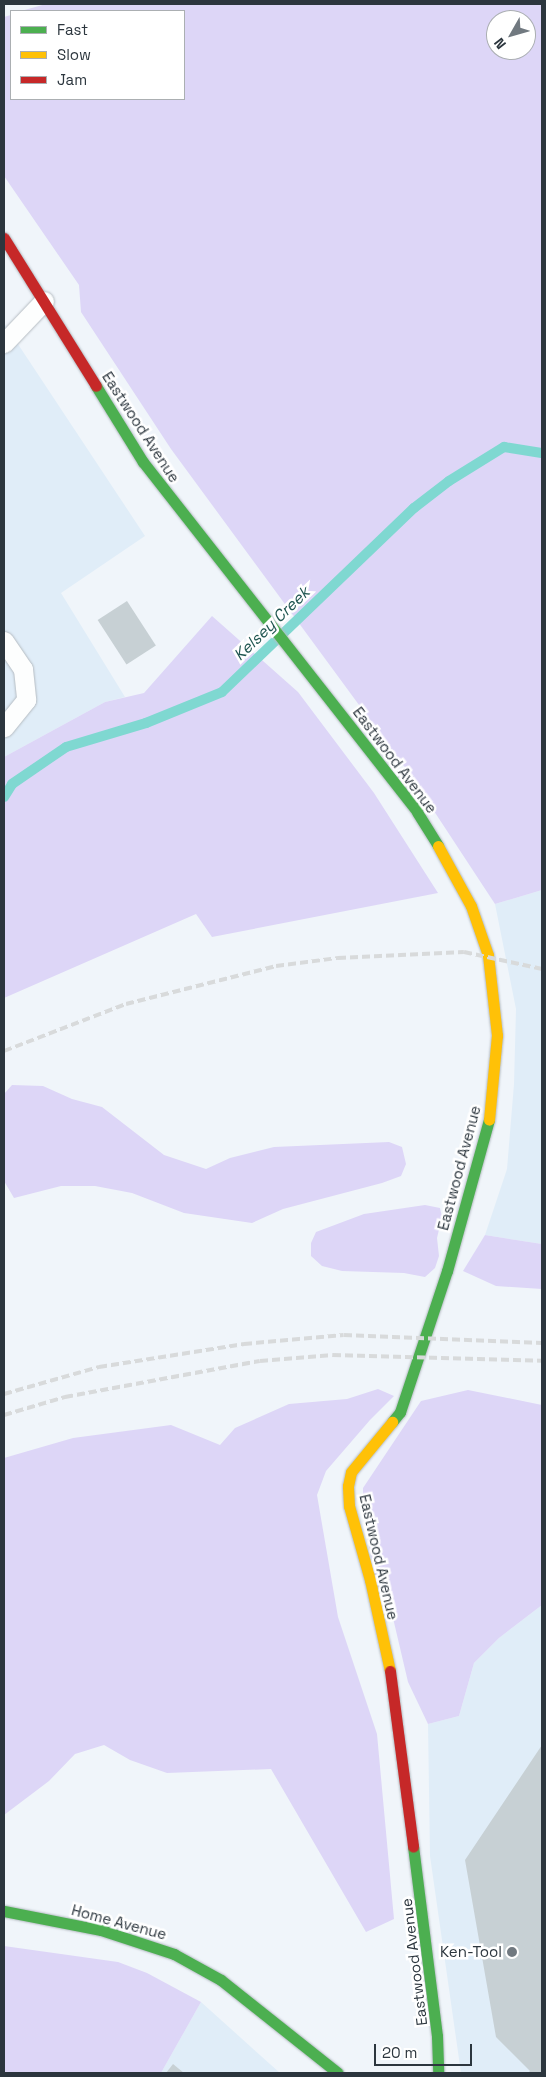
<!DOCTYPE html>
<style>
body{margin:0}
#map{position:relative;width:546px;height:2077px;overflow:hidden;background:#f0f5fa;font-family:"Space Grotesk",sans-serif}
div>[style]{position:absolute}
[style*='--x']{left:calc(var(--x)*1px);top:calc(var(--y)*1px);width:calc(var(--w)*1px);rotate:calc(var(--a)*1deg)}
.built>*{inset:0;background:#e0edf8}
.green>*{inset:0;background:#ddd6f7}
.stream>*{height:10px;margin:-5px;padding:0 5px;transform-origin:5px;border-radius:5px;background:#7fd8d1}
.building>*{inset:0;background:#c7d0d4;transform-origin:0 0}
.roads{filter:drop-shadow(0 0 1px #b5bcc2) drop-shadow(0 0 1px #b5bcc2)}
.lane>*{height:19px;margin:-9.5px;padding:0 9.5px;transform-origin:9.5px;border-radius:9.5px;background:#fdfefe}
.fast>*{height:11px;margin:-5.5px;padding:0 5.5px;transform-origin:5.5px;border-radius:5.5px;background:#4caf50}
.slow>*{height:11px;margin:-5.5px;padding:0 5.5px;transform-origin:5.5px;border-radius:5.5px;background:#ffc107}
.jam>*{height:11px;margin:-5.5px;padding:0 5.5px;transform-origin:5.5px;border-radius:5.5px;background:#c62828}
.rail>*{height:4px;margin-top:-2px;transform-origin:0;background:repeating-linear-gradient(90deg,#d8dadb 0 8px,transparent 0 12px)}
.dots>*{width:14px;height:14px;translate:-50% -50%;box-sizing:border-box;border:2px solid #fff;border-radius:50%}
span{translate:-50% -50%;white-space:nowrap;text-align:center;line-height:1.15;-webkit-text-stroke:5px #fff;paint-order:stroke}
.street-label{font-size:15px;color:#2c363e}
.poi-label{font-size:15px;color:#2c363e}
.right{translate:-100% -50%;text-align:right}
.water-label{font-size:16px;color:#205651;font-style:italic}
.frame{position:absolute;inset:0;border:5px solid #2c363e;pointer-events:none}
.legend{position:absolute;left:10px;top:10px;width:175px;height:90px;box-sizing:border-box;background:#fff;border:1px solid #abafb2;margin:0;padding:6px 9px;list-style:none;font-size:15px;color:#2c363e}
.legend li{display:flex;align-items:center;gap:10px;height:25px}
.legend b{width:25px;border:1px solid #abafb2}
.north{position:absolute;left:486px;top:10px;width:50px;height:50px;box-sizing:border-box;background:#fff;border:1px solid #abafb2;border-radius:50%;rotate:232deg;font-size:14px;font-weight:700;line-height:20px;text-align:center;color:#2c363e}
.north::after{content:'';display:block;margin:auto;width:18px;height:22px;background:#717980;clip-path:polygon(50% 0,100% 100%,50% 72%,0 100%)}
.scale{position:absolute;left:374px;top:2044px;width:98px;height:22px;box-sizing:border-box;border:2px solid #2c363e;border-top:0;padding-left:6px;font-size:15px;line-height:18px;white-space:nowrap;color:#2c363e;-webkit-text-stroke:4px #fff;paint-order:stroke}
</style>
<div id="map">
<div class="built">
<div style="clip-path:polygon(4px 323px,145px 536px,61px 593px,125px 697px,105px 702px,4px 757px)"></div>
<div style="clip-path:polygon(542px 890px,542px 1244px,485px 1235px,507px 1169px,514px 1084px,516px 1009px,495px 904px)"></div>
<div style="clip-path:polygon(542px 1605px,542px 2073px,461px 2073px,430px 1856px,428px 1724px,459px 1716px,474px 1663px,499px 1638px)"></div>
<div style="clip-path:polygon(201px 2002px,280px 2073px,161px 2073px)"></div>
</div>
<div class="green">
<div style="clip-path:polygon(evenodd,46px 4px,542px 4px,542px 890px,495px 904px,409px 773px,171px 449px,81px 312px,79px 285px,4px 176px,4px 17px,11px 15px,11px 99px,184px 99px,184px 11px,21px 11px,46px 4px,496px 20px,526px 20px,526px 50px,496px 50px,496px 20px)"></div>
<div style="clip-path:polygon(212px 616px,298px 692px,374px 793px,438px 893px,212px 937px,196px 914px,4px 998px,4px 757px,105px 702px,144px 693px)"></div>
<div style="clip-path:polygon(12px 1085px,43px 1086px,72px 1099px,102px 1107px,164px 1155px,206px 1169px,230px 1158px,274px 1147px,389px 1142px,402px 1147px,406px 1164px,401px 1176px,382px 1183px,283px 1209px,252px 1223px,184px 1213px,132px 1193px,95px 1186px,61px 1186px,14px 1198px,4px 1181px,4px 1094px)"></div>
<div style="clip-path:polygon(425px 1205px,440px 1208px,442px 1217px,437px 1238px,439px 1256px,435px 1268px,425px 1277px,404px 1273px,342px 1271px,322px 1266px,311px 1256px,311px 1243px,316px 1232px,364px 1214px)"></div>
<div style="clip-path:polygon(485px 1235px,542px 1244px,542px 1289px,496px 1286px,463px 1271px)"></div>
<div style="clip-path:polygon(378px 1389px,394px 1396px,370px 1420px,326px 1471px,317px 1495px,338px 1617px,377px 1734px,394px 1919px,366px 1932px,271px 1769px,167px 1773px,130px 1760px,104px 1745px,75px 1754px,49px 1781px,4px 1815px,4px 1458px,73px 1438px,171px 1425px,220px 1445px,235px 1428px,289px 1404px,347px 1399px)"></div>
<div style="clip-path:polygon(468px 1390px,542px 1405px,542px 1605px,499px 1638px,474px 1663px,459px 1716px,428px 1724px,408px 1682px,393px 1618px,376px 1584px,363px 1514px,363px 1488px,421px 1401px)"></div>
<div style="clip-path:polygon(4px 1946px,118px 1962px,147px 1973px,201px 2002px,161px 2073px,4px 2073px)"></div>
</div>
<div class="stream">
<div style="--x:4;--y:797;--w:15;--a:-58"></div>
<div style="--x:12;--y:784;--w:65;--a:-34.4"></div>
<div style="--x:66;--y:747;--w:84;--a:-16.7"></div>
<div style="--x:146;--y:723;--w:82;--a:-22.2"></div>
<div style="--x:222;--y:692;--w:266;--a:-43.8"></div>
<div style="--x:414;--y:508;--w:44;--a:-37.6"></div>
<div style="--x:449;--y:481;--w:65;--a:-31.7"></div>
<div style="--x:504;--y:447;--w:38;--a:9"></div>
</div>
<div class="building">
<div style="left:127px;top:601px;width:53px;height:35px;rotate:57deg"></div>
<div style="clip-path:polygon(542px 1745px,542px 2073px,528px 2073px,530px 2071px,496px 2037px,465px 1860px)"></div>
<div style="clip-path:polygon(173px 2064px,184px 2073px,166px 2073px)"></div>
</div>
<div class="roads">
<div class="lane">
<div style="--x:4;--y:343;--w:58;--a:-46.4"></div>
<div style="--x:4;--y:641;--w:34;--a:56"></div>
<div style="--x:23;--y:669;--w:31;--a:84"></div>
<div style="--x:26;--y:700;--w:35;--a:129"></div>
</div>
<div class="fast">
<div style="--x:96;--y:386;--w:89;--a:58.3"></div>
<div style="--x:143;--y:462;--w:444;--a:51.9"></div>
<div style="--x:417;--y:812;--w:40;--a:58"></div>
<div style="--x:392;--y:1422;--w:13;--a:-51"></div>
<div style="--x:400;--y:1412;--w:149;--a:-71.6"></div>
<div style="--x:447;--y:1271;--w:157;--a:-74.5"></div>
<div style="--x:413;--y:1846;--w:192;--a:82.8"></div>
<div style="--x:437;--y:2036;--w:37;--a:88"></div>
<div style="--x:4;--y:1911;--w:99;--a:11.1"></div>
<div style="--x:101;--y:1930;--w:77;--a:18.2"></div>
<div style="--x:174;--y:1954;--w:54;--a:29"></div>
<div style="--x:221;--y:1980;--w:149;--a:38.5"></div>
</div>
<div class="slow">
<div style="--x:438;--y:846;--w:68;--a:61.2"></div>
<div style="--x:471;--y:906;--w:52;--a:70.9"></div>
<div style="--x:488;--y:955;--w:81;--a:83.6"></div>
<div style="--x:497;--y:1035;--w:85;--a:95.4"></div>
<div style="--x:390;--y:1671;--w:93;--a:-102.4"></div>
<div style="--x:370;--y:1580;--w:77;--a:-105.8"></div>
<div style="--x:349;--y:1506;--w:20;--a:-93"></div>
<div style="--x:348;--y:1486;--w:14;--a:-78"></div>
<div style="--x:351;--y:1472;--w:65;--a:-50.6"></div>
</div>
<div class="jam">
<div style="--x:4;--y:238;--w:174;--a:58.1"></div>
<div style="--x:390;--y:1671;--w:177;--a:82.5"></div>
</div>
</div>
<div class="rail">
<div style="--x:4;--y:1051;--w:131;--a:-21.1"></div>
<div style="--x:126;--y:1004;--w:155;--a:-14.2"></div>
<div style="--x:276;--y:966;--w:63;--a:-7.4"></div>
<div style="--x:338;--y:958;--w:126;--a:-2.7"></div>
<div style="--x:464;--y:952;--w:80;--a:12.3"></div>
<div style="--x:4;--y:1394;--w:99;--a:-15.9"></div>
<div style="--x:99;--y:1367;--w:147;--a:-9"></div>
<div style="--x:244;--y:1344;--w:100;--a:-5.1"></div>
<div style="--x:344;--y:1335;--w:198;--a:2.3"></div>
<div style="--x:4;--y:1415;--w:64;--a:-16.4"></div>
<div style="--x:65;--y:1397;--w:198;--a:-10.5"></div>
<div style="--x:260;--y:1361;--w:73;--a:-4.7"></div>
<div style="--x:333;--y:1355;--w:209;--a:1.6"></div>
</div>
<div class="dots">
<div style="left:512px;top:1952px;background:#717980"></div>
</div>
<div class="street-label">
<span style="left:141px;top:427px;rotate:57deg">Eastwood Avenue</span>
<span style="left:395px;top:760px;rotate:53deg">Eastwood Avenue</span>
<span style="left:459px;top:1168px;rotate:-75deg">Eastwood Avenue</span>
<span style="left:379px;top:1557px;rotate:77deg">Eastwood Avenue</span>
<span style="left:119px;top:1922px;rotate:15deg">Home Avenue</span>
<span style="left:414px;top:1962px;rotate:-97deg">Eastwood Avenue</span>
</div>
<div class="poi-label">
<span class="right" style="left:502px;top:1952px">Ken-Tool</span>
</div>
<div class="water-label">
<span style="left:272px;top:624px;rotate:-44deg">Kelsey Creek</span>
</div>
<div class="frame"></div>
<ul class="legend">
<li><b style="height:6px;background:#4caf50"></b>Fast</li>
<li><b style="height:6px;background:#ffc107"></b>Slow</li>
<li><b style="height:6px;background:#c62828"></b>Jam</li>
</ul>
<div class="north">N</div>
<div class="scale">20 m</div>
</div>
